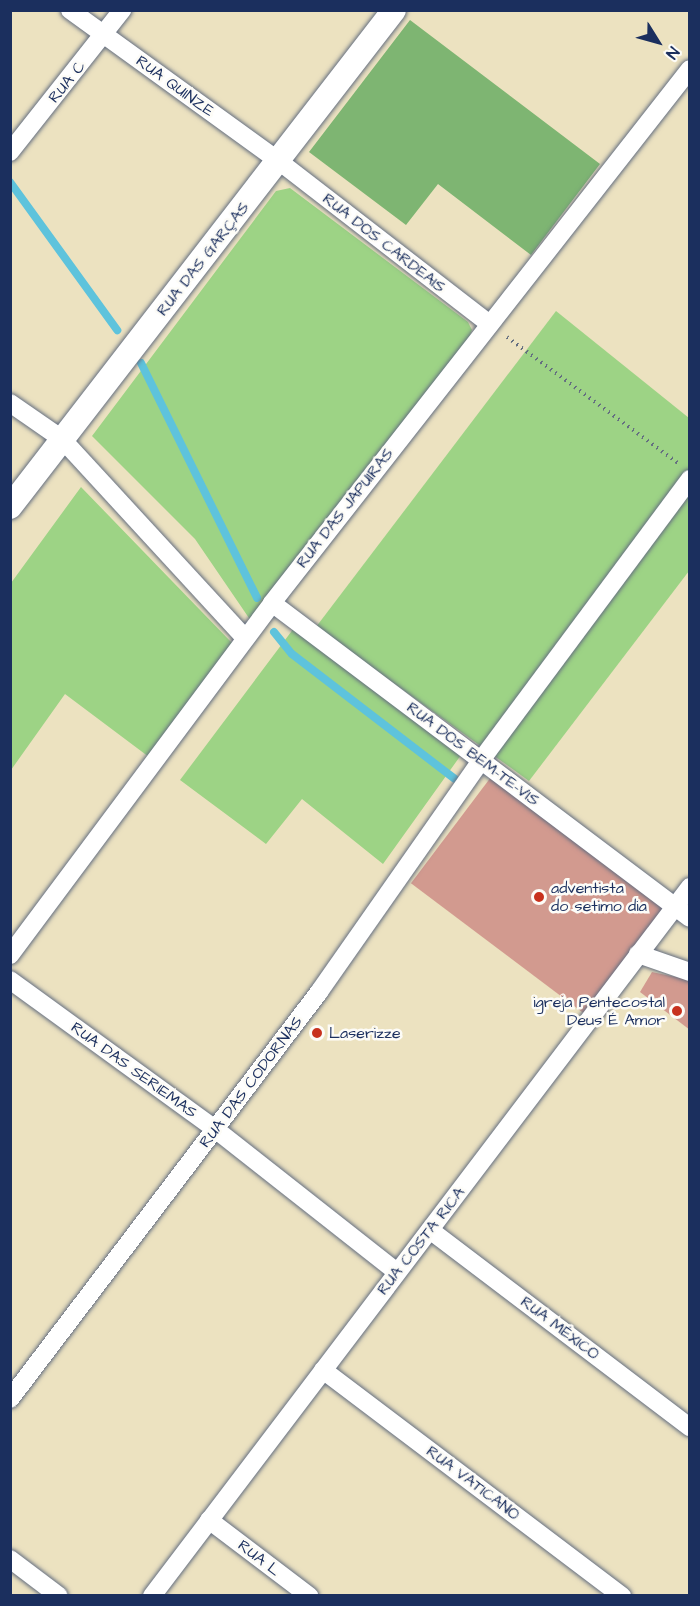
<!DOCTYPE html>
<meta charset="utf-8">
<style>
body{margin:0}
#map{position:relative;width:700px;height:1606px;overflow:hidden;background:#ece2c0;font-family:"Architects Daughter",sans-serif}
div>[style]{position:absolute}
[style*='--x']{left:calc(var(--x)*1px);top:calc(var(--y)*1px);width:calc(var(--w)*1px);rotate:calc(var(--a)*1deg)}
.green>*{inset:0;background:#9dd385}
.forest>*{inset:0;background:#7eb572}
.stream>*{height:8px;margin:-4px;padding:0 4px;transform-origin:4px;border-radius:4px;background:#5ec3dc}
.building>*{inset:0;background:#d29a8f;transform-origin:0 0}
.path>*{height:4px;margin-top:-2px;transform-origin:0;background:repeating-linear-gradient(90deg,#646e80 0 1.5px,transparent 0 6px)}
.roads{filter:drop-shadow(0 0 2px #646e80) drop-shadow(0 0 2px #646e80)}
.minor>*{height:18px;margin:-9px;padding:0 9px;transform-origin:9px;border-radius:9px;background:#fff}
.tertiary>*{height:24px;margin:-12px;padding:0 12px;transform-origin:12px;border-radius:12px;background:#fff}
.dots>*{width:16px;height:16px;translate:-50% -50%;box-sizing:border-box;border:3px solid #fdfcf7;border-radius:50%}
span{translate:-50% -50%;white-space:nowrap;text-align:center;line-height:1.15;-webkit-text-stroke:5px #fdfcf7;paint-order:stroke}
.street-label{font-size:16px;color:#1b2f5e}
.poi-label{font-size:16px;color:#1b2f5e}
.left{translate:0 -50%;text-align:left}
.right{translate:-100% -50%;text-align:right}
.frame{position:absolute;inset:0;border:12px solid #1b2f5e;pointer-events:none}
.north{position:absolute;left:628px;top:12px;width:60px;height:60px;-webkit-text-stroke:4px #fdfcf7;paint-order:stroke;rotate:127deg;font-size:16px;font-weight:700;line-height:24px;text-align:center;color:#1b2f5e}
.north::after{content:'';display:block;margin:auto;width:21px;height:27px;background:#1b2f5e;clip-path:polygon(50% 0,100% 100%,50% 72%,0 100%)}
</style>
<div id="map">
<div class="green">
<div style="clip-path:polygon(290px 188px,468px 322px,472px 330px,468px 340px,251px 621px,195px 539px,92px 436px,276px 191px)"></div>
<div style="clip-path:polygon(556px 311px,689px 418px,689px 571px,529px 781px,316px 627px)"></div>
<div style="clip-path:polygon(81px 487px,232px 643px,149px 757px,65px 694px,11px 770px,11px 583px)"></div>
<div style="clip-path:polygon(294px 628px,461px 755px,383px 864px,302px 799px,266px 844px,180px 780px)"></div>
</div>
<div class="forest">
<div style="clip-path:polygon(410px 20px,600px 164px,531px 255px,438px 184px,406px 225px,309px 152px)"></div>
</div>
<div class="stream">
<div style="--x:10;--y:182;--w:183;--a:54.1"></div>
<div style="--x:141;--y:363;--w:262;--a:63.7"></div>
<div style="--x:274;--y:632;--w:28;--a:51"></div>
<div style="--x:292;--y:654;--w:205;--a:37.5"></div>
</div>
<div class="building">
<div style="left:491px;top:777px;width:220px;height:133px;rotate:37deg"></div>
<div style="clip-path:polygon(652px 972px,690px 980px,690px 1030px,640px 992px)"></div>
</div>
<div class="path">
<div style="--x:507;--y:337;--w:214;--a:36.4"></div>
</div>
<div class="roads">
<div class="minor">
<div style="--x:70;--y:10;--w:259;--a:35.9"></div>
<div style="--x:280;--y:162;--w:263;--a:37.7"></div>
<div style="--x:10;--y:152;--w:181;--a:-51.7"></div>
<div style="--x:10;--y:403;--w:63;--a:34.7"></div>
<div style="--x:62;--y:439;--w:270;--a:47.4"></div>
<div style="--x:272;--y:603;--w:523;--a:37"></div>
<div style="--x:638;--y:954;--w:55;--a:19.1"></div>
<div style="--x:10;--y:955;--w:439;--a:-53.3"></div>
<div style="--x:272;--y:603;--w:678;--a:-51.95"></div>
<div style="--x:10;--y:980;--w:253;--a:36"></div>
<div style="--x:215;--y:1129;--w:231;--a:38.2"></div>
<div style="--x:430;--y:1230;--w:326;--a:37.2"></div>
<div style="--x:323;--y:1370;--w:375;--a:37.1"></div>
<div style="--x:10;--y:1399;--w:511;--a:-52.79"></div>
<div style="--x:319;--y:992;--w:284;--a:-55"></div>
<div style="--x:482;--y:759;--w:349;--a:-53.4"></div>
<div style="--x:209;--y:1520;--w:126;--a:37.2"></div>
<div style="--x:10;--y:1559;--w:61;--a:37.1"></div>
<div style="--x:152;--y:1596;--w:890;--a:-52.81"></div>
</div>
<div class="tertiary">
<div style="--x:10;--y:507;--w:628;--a:-52.31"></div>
</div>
</div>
<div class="dots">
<div style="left:539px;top:897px;background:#c8321e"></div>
<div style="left:677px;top:1011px;background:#c8321e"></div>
<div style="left:317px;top:1033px;background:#c8321e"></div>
</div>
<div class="street-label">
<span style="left:67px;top:82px;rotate:-51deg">RUA C</span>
<span style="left:175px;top:86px;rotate:36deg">RUA QUINZE</span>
<span style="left:384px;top:243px;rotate:38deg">RUA DOS CARDEAIS</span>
<span style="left:203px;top:259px;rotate:-52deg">RUA DAS GARÇAS</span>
<span style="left:345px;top:508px;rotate:-52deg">RUA DAS JAPUIRAS</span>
<span style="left:473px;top:754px;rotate:37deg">RUA DOS BEM-TE-VIS</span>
<span style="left:134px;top:1070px;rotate:36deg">RUA DAS SERIEMAS</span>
<span style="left:251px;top:1082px;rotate:-53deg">RUA DAS CODORNAS</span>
<span style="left:421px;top:1241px;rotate:-52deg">RUA COSTA RICA</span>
<span style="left:560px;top:1328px;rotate:37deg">RUA MÉXICO</span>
<span style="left:473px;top:1483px;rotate:37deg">RUA VATICANO</span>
<span style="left:259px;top:1558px;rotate:37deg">RUA L</span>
</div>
<div class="poi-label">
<span class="left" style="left:551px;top:897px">adventista<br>do setimo dia</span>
<span class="right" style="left:665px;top:1011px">igreja Pentecostal<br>Deus É Amor</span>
<span class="left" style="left:329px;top:1033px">Laserizze</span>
</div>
<div class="frame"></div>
<div class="north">N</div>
</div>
